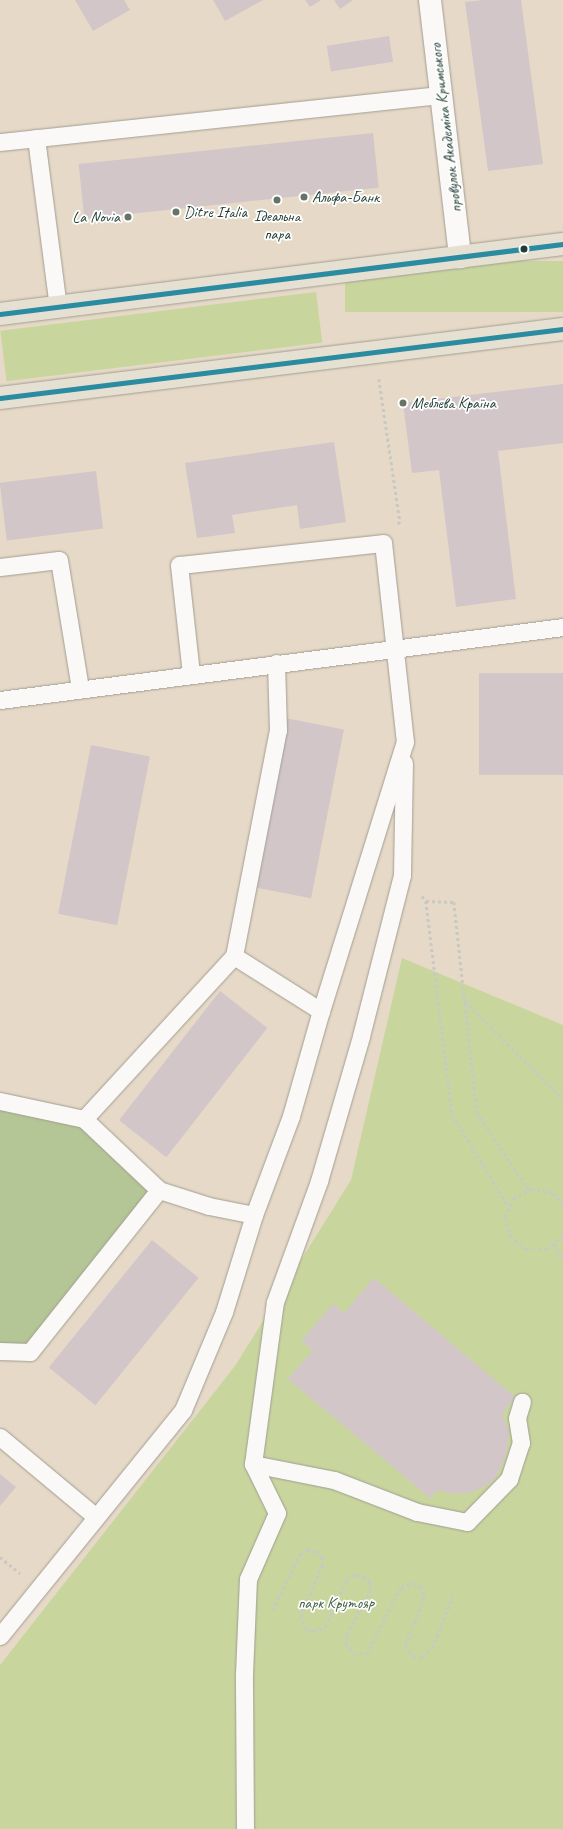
<!DOCTYPE html>
<meta charset="utf-8">
<style>
body{margin:0}
#map{position:relative;width:563px;height:1829px;overflow:hidden;background:#e6d9c7;font-family:Caveat,sans-serif}
div>[style]{position:absolute}
[style*='--x']{left:calc(var(--x)*1px);top:calc(var(--y)*1px);width:calc(var(--w)*1px);rotate:calc(var(--a)*1deg)}
.green>*{inset:0;background:#c8d69e;transform-origin:0 0}
.forest>*{inset:0;background:#b4c695}
.building>*{inset:0;background:#d2c6c9;transform-origin:0 0}
.path>*{height:2.5px;margin-top:-1.25px;transform-origin:0;background:repeating-linear-gradient(90deg,#c9c8c4 0 3px,transparent 0 6px)}
.roads{filter:drop-shadow(0 0 1px #a29e93) drop-shadow(0 0 1px #a29e93)}
.service>*{height:17px;margin:-8.5px;padding:0 8.5px;transform-origin:8.5px;border-radius:8.5px;background:#fbf9f7}
.minor>*{height:22px;margin:-11px;padding:0 11px;transform-origin:11px;border-radius:11px;background:#fbf9f7}
.primary>*{height:22px;margin:-11px;padding:0 11px;transform-origin:11px;border-radius:11px;background:#e6e0d2}
.bus-1>*{height:5px;margin:-2.5px;padding:0 2.5px;transform-origin:2.5px;border-radius:2.5px;background:#2b8ba1}
.dots>*{width:11px;height:11px;translate:-50% -50%;box-sizing:border-box;border:2px solid #fff;border-radius:50%}
span{translate:-50% -50%;white-space:nowrap;text-align:center;line-height:1.15;-webkit-text-stroke:3.5px #fff;paint-order:stroke}
.street-label{font-size:16px;color:#1f3d34}
.poi-label{font-size:16px;color:#1f3d34}
.left{translate:0 -50%;text-align:left}
.right{translate:-100% -50%;text-align:right}
.park-label{font-size:16px;color:#436346}
</style>
<div id="map">
<div class="green">
<div style="left:563px;top:261px;width:51px;height:218px;rotate:90deg"></div>
<div style="left:316px;top:292px;width:51px;height:318px;rotate:83deg"></div>
<div style="clip-path:polygon(402px 958px,563px 1025px,563px 1829px,0 1829px,0 1665px,235px 1366px,351px 1180px)"></div>
</div>
<div class="forest">
<div style="clip-path:polygon(0 1101px,84px 1119px,159px 1190px,30px 1352px,0 1351px)"></div>
</div>
<div class="building">
<div style="clip-path:polygon(75px 0,124px 0,130px 10px,93px 31px)"></div>
<div style="clip-path:polygon(213px 0,263px 0,225px 21px)"></div>
<div style="clip-path:polygon(305px 0,321px 0,310px 7px)"></div>
<div style="clip-path:polygon(334px 0,353px 0,340px 9px)"></div>
<div style="clip-path:polygon(483px 0,521px 0,543px 164px,488px 171px,465px 2px)"></div>
<div style="left:389px;top:36px;width:26px;height:63px;rotate:81deg"></div>
<div style="left:373px;top:133px;width:55px;height:296px;rotate:84deg"></div>
<div style="clip-path:polygon(563px 384px,563px 443px,498px 451px,516px 599px,456px 607px,439px 470px,412px 473px,403px 403px)"></div>
<div style="clip-path:polygon(334px 442px,346px 522px,300px 529px,297px 505px,232px 515px,235px 533px,197px 538px,185px 463px)"></div>
<div style="left:96px;top:471px;width:58px;height:97px;rotate:83deg"></div>
<div style="left:563px;top:673px;width:102px;height:84px;rotate:90deg"></div>
<div style="left:285px;top:718px;width:60px;height:172px;rotate:11deg"></div>
<div style="left:91px;top:745px;width:60px;height:172px;rotate:11deg"></div>
<div style="left:220px;top:991px;width:60px;height:164px;rotate:38deg"></div>
<div style="left:152px;top:1240px;width:60px;height:164px;rotate:39deg"></div>
<div style="clip-path:polygon(374px 1278px,515px 1397px,502px 1414px,509px 1432px,506px 1456px,495px 1479px,482px 1488px,469px 1493px,453px 1494px,438px 1490px,430px 1498px,288px 1379px,313px 1350px,301px 1341px,333px 1304px,344px 1313px)"></div>
<div style="clip-path:polygon(0 1474px,16px 1487px,0 1506px)"></div>
</div>
<div class="path">
<div style="--x:379;--y:379;--w:145;--a:81.6"></div>
<div style="--x:400;--y:522;--w:4;--a:135"></div>
<div style="--x:422;--y:896;--w:6;--a:51"></div>
<div style="--x:426;--y:901;--w:215;--a:83"></div>
<div style="--x:452;--y:1114;--w:108;--a:58.7"></div>
<div style="--x:426;--y:901;--w:28;--a:2"></div>
<div style="--x:454;--y:902;--w:212;--a:83.8"></div>
<div style="--x:477;--y:1113;--w:93;--a:56"></div>
<div style="--x:465;--y:1001;--w:139;--a:45"></div>
<div style="--x:563;--y:1204;--w:16;--a:-135"></div>
<div style="--x:552;--y:1193;--w:20;--a:-169"></div>
<div style="--x:532;--y:1189;--w:20;--a:153"></div>
<div style="--x:514;--y:1198;--w:21;--a:115"></div>
<div style="--x:505;--y:1217;--w:20;--a:75"></div>
<div style="--x:510;--y:1236;--w:21;--a:39"></div>
<div style="--x:526;--y:1249;--w:20;--a:0"></div>
<div style="--x:546;--y:1249;--w:22;--a:-39"></div>
<div style="--x:555;--y:1244;--w:19;--a:65"></div>
<div style="--x:0;--y:1557;--w:26;--a:39"></div>
<div style="--x:272;--y:1610;--w:63;--a:-63.4"></div>
<div style="--x:300;--y:1554;--w:8;--a:-30"></div>
<div style="--x:307;--y:1550;--w:9;--a:6"></div>
<div style="--x:316;--y:1551;--w:8;--a:45"></div>
<div style="--x:322;--y:1557;--w:8;--a:83"></div>
<div style="--x:323;--y:1565;--w:56;--a:113.3"></div>
<div style="--x:301;--y:1616;--w:13;--a:72"></div>
<div style="--x:305;--y:1628;--w:9;--a:21"></div>
<div style="--x:313;--y:1631;--w:13;--a:-18"></div>
<div style="--x:325;--y:1627;--w:53;--a:-65.4"></div>
<div style="--x:347;--y:1579;--w:9;--a:-27"></div>
<div style="--x:355;--y:1575;--w:8;--a:7"></div>
<div style="--x:363;--y:1576;--w:9;--a:41"></div>
<div style="--x:370;--y:1582;--w:8;--a:83"></div>
<div style="--x:371;--y:1590;--w:52;--a:117.6"></div>
<div style="--x:347;--y:1636;--w:8;--a:97"></div>
<div style="--x:346;--y:1644;--w:13;--a:51"></div>
<div style="--x:354;--y:1654;--w:12;--a:0"></div>
<div style="--x:366;--y:1654;--w:76;--a:-62.4"></div>
<div style="--x:401;--y:1587;--w:13;--a:-18"></div>
<div style="--x:413;--y:1583;--w:9;--a:21"></div>
<div style="--x:421;--y:1586;--w:13;--a:72"></div>
<div style="--x:425;--y:1598;--w:52;--a:112.6"></div>
<div style="--x:405;--y:1646;--w:13;--a:51"></div>
<div style="--x:413;--y:1656;--w:9;--a:6"></div>
<div style="--x:422;--y:1657;--w:13;--a:-42"></div>
<div style="--x:432;--y:1648;--w:56;--a:-68"></div>
</div>
<div class="roads">
<div class="service">
<div style="--x:36;--y:138;--w:170;--a:82.6"></div>
<div style="--x:0;--y:142;--w:443;--a:-6.1"></div>
<div style="--x:0;--y:567;--w:59;--a:-6.8"></div>
<div style="--x:59;--y:560;--w:130;--a:80.7"></div>
<div style="--x:0;--y:700;--w:568;--a:-7.39"></div>
<div style="--x:234;--y:956;--w:103;--a:32.3"></div>
<div style="--x:0;--y:1101;--w:86;--a:12.1"></div>
<div style="--x:84;--y:1119;--w:103;--a:43.4"></div>
<div style="--x:159;--y:1190;--w:52;--a:17.7"></div>
<div style="--x:209;--y:1206;--w:46;--a:11.3"></div>
<div style="--x:84;--y:1119;--w:222;--a:-47.4"></div>
<div style="--x:234;--y:956;--w:230;--a:-79"></div>
<div style="--x:278;--y:730;--w:67;--a:-91.7"></div>
<div style="--x:0;--y:1351;--w:30;--a:2"></div>
<div style="--x:30;--y:1352;--w:207;--a:-51.5"></div>
<div style="--x:0;--y:1437;--w:125;--a:39.8"></div>
<div style="--x:253;--y:1464;--w:83;--a:11.2"></div>
<div style="--x:334;--y:1480;--w:89;--a:21.1"></div>
<div style="--x:417;--y:1512;--w:51;--a:11.3"></div>
<div style="--x:467;--y:1522;--w:60;--a:-45.7"></div>
<div style="--x:509;--y:1479;--w:38;--a:-72"></div>
<div style="--x:521;--y:1443;--w:25;--a:-99"></div>
<div style="--x:517;--y:1418;--w:17;--a:-73"></div>
<div style="--x:0;--y:1636;--w:291;--a:-51"></div>
<div style="--x:183;--y:1410;--w:106;--a:-67.3"></div>
<div style="--x:224;--y:1312;--w:102;--a:-72.8"></div>
<div style="--x:254;--y:1215;--w:106;--a:-69.5"></div>
<div style="--x:291;--y:1116;--w:109;--a:-74.1"></div>
<div style="--x:321;--y:1011;--w:282;--a:-72.7"></div>
<div style="--x:405;--y:742;--w:200;--a:-96.3"></div>
<div style="--x:383;--y:543;--w:205;--a:173.8"></div>
<div style="--x:179;--y:565;--w:110;--a:83.7"></div>
<div style="--x:245;--y:1829;--w:155;--a:-90.4"></div>
<div style="--x:244;--y:1674;--w:95;--a:-87.6"></div>
<div style="--x:248;--y:1579;--w:72;--a:-66.3"></div>
<div style="--x:277;--y:1513;--w:55;--a:-116.1"></div>
<div style="--x:253;--y:1464;--w:163;--a:-82.3"></div>
<div style="--x:275;--y:1302;--w:129;--a:-70"></div>
<div style="--x:319;--y:1181;--w:151;--a:-73.8"></div>
<div style="--x:361;--y:1036;--w:166;--a:-75.7"></div>
<div style="--x:402;--y:875;--w:112;--a:-89"></div>
</div>
<div class="minor">
<div style="--x:430;--y:0;--w:259;--a:83.3"></div>
</div>
<div class="primary">
<div style="--x:0;--y:314;--w:567;--a:-7.09"></div>
<div style="--x:0;--y:398;--w:567;--a:-6.99"></div>
</div>
</div>
<div class="bus-1">
<div style="--x:0;--y:314;--w:567;--a:-7.09"></div>
<div style="--x:0;--y:398;--w:567;--a:-6.99"></div>
</div>
<div class="dots">
<div style="left:304px;top:197px;background:#657467"></div>
<div style="left:277px;top:200px;background:#657467"></div>
<div style="left:176px;top:212px;background:#657467"></div>
<div style="left:128px;top:217px;background:#657467"></div>
<div style="left:524px;top:249px;background:#1f3d34"></div>
<div style="left:403px;top:403px;background:#657467"></div>
</div>
<div class="street-label">
<span style="left:446px;top:128px;rotate:-97deg">провулок Академіка Кримського</span>
</div>
<div class="poi-label">
<span class="left" style="left:312px;top:197px">Альфа-Банк</span>
<span class="left" style="left:184px;top:212px">Ditre Italia</span>
<span style="left:277px;top:225px">Ідеальна<br>пара</span>
<span class="right" style="left:120px;top:217px">La Novia</span>
<span class="left" style="left:411px;top:403px">Меблева Країна</span>
</div>
<div class="park-label">
<span style="left:336px;top:1603px">парк Крутояр</span>
</div>
</div>
